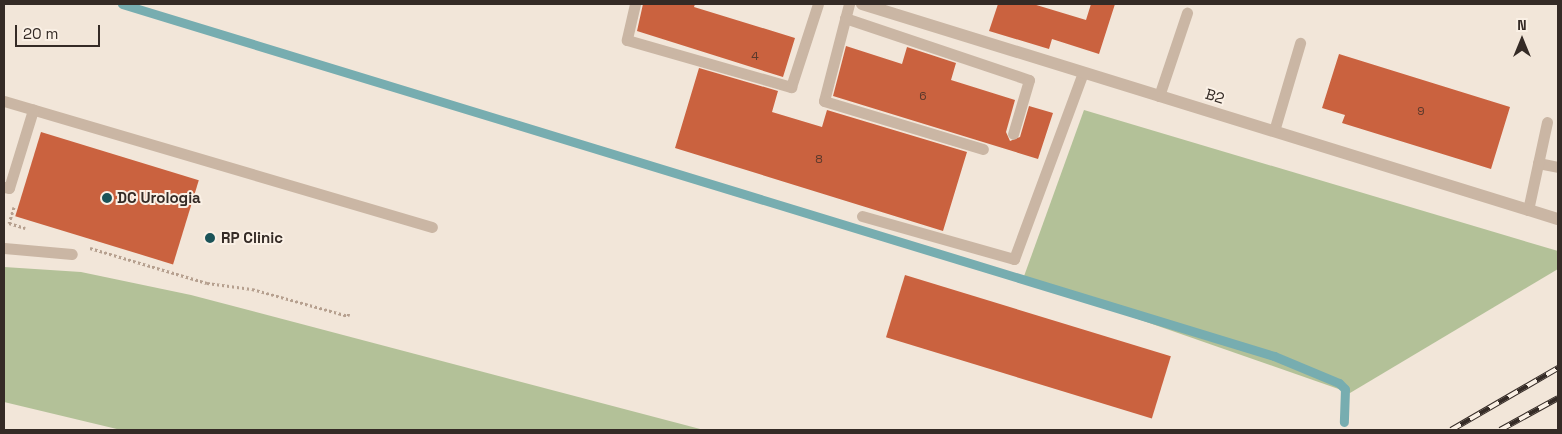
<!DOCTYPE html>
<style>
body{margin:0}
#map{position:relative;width:1562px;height:434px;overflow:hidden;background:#f2e6d9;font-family:"Space Grotesk",sans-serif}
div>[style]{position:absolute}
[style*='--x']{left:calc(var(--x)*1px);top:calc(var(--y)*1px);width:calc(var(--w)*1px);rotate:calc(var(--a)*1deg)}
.green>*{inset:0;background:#b3c198}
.stream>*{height:9px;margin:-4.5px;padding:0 4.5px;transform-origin:4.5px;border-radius:4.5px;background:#77adb0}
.building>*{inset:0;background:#ca623f;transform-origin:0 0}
.path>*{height:3px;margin-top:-1.5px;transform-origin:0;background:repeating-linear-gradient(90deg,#b6a08f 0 2.5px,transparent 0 5px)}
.service>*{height:11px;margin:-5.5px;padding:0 5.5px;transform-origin:5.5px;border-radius:5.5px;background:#cab6a4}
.minor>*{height:12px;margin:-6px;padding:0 6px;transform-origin:6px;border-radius:6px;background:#cab6a4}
.rail>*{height:5.5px;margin-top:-2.75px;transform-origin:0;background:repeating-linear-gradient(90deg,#faf0e5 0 11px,#352b26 0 22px);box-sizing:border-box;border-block:1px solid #352b26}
.dots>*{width:14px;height:14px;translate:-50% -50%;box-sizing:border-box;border:2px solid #faf0e5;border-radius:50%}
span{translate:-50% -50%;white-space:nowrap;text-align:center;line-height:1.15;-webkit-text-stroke:4px #faf0e5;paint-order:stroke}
.number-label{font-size:12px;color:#5a392c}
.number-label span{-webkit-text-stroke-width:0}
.street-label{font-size:15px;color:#352b26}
.poi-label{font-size:15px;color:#352b26;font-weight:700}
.left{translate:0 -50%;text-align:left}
.frame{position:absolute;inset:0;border:5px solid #352b26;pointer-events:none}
.north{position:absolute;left:1497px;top:15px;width:50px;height:50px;-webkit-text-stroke:4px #faf0e5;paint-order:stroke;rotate:0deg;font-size:14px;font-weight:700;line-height:20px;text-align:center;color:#352b26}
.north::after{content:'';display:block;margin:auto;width:18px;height:22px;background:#352b26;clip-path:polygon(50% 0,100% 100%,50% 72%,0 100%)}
.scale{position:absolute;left:15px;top:25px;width:85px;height:22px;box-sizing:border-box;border:2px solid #352b26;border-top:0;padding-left:6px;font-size:15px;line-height:18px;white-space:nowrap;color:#352b26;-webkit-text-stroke:4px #faf0e5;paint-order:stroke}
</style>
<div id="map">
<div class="green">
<div style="clip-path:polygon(1084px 110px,1558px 251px,1558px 269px,1350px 393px,1023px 279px)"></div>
<div style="clip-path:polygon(4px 267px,81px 272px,191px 295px,704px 430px,121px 430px,4px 402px)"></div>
</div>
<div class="stream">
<div style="--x:122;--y:4;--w:1205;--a:16.99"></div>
<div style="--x:1274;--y:356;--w:70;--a:22.6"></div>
<div style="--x:1339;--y:383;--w:8;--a:45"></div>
<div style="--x:1345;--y:389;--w:33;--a:92"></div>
</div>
<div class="building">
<div style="clip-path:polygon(643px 4px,695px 4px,694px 7px,795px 38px,783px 77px,637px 31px)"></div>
<div style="clip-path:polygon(998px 4px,1033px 4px,1086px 20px,1091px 4px,1115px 4px,1099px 54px,1052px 39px,1049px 49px,989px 31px)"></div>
<div style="clip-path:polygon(846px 46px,902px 64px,907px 47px,956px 63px,951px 80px,1015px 100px,1006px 132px,1010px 141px,1020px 137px,1029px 106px,1053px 113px,1038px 159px,833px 96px)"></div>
<div style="clip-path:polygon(1339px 54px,1510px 107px,1491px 169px,1342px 123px,1345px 115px,1322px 108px)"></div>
<div style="clip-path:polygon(699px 68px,778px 91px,772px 112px,822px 127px,827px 110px,967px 152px,943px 231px,675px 148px)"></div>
<div style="left:41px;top:132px;width:165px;height:88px;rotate:17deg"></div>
<div style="left:905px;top:275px;width:278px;height:65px;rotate:17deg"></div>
</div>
<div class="path">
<div style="--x:14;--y:207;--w:17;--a:107"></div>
<div style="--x:9;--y:223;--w:17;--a:17"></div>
<div style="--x:90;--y:248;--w:122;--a:16.7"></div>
<div style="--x:207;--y:283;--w:45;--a:7.6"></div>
<div style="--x:252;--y:289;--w:100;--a:15.7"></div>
<div style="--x:348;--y:316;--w:4;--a:-76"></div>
</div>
<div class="service">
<div style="--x:635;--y:4;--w:37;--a:103"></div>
<div style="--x:627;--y:40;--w:171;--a:16"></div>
<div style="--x:791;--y:87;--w:87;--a:-72"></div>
<div style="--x:849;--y:4;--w:100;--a:104.5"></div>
<div style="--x:824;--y:101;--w:166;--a:16.8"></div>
<div style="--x:845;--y:18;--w:194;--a:18.6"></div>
<div style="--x:1029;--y:80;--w:56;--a:106.5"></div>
<div style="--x:1159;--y:96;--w:88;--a:-71.4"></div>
<div style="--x:4;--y:101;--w:446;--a:16.4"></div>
<div style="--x:1274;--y:131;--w:92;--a:-73.5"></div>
<div style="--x:1538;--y:163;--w:20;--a:11"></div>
<div style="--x:4;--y:187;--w:5;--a:11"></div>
<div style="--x:9;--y:188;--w:82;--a:-72.9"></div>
<div style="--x:1528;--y:210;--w:90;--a:-77.8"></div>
<div style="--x:862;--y:216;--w:158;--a:15.8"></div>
<div style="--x:1014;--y:259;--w:199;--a:-69.7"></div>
<div style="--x:4;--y:248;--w:68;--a:5"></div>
</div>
<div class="minor">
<div style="--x:862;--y:4;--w:728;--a:17.17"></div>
</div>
<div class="rail">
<div style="--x:1451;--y:430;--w:124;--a:-30.1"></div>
<div style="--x:1500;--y:430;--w:66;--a:-28.9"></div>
</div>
<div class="dots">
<div style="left:107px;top:198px;background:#1b5358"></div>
<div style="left:210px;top:238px;background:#1b5358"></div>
</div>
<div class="number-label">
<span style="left:755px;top:57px">4</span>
<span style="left:923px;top:97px">6</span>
<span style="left:1421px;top:112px">9</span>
<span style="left:819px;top:160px">8</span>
</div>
<div class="street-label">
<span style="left:1215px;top:96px;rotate:17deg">B2</span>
</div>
<div class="poi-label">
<span class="left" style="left:117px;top:198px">DC Urologia</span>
<span class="left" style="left:221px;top:238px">RP Clinic</span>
</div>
<div class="frame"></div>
<div class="north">N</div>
<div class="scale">20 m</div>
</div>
